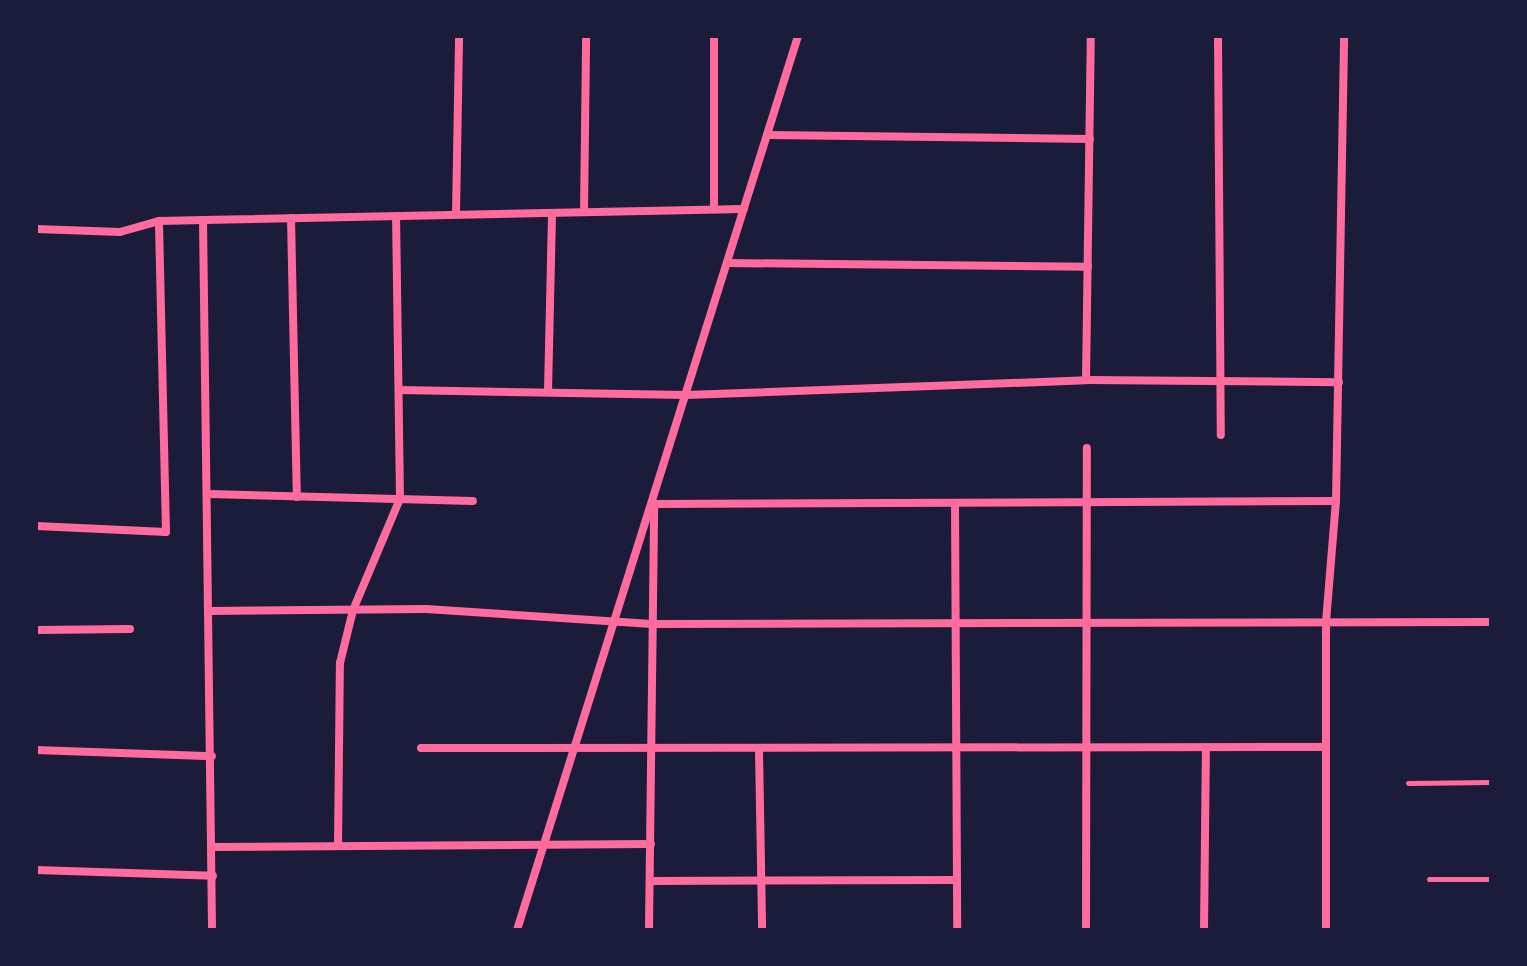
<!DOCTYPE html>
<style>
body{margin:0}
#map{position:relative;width:1527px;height:966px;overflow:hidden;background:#1b1b3a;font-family:Poppins,sans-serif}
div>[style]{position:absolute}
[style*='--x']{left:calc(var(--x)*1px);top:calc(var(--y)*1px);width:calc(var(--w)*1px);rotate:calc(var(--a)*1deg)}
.service>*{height:5px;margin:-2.5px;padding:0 2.5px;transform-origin:2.5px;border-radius:2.5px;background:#ff6b9d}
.minor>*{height:8px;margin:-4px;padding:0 4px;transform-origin:4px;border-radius:4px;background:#ff6b9d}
span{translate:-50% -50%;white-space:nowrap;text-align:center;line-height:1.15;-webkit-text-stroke:7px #1b1b3a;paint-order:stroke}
.frame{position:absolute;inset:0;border:38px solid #1b1b3a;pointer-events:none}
</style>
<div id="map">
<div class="service">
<div style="--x:1408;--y:783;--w:83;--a:-0.7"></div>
<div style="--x:1429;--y:879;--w:62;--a:0"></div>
</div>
<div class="minor">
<div style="--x:714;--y:36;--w:173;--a:90"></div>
<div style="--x:1218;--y:36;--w:399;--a:89.6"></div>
<div style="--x:767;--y:135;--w:323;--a:0.7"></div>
<div style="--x:584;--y:212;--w:176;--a:-89.3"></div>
<div style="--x:456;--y:214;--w:178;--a:-89"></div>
<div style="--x:291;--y:218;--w:279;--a:88.8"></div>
<div style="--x:203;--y:220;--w:710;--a:89.27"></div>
<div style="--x:36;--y:229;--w:84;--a:2"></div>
<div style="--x:120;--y:232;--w:41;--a:-15.8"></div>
<div style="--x:159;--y:221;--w:44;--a:-1.3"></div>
<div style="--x:203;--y:220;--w:541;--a:-1.16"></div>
<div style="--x:727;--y:263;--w:361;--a:0.6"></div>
<div style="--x:1086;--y:380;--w:344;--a:-89.2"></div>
<div style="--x:399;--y:390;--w:287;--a:1"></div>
<div style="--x:686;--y:395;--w:400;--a:-2.1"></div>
<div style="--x:1086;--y:380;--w:253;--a:0.5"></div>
<div style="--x:548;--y:392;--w:179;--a:-88.7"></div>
<div style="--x:209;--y:494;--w:264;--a:1.5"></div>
<div style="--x:955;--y:503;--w:427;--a:89.7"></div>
<div style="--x:36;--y:526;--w:130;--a:2.6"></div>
<div style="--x:166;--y:532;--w:311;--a:-91.3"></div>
<div style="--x:210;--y:611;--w:216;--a:-0.5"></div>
<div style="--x:426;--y:609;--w:226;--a:3.8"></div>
<div style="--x:652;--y:624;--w:839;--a:-0.14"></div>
<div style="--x:36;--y:630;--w:94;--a:-0.6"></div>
<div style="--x:421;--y:748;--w:905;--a:-0.06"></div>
<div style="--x:36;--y:750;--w:176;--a:2"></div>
<div style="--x:759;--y:750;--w:180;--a:89"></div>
<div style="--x:338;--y:846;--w:183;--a:-89.4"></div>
<div style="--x:340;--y:663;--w:55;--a:-76.2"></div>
<div style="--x:353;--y:610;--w:121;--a:-67.1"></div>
<div style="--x:400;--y:499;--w:283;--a:-90.8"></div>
<div style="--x:213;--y:847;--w:438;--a:-0.4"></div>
<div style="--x:36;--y:870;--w:177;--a:1.9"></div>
<div style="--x:650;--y:881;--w:307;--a:-0.2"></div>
<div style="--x:517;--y:930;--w:937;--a:-72.55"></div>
<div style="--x:649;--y:930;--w:426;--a:-89.3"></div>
<div style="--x:654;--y:504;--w:682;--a:-0.25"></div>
<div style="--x:1086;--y:930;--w:482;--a:-89.9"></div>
<div style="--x:1204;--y:930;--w:182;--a:-89.4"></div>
<div style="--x:1326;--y:930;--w:308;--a:-90"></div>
<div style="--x:1326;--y:622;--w:121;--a:-85.3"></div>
<div style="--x:1336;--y:501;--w:465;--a:-89"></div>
</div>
<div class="frame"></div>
</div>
